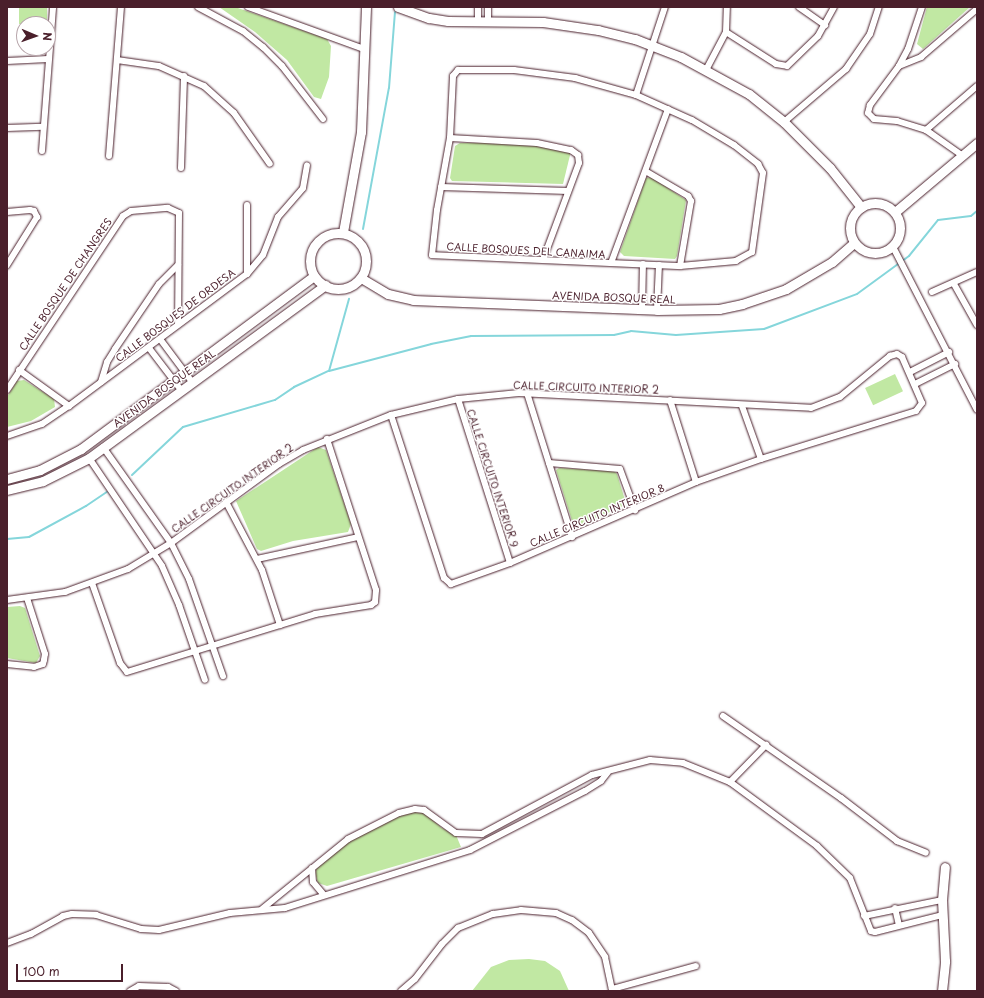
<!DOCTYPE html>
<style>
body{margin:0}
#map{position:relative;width:984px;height:998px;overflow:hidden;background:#fff;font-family:"Playpen Sans",sans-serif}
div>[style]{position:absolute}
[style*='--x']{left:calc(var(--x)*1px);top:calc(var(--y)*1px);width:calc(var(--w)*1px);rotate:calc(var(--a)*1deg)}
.green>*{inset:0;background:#c1e8a3;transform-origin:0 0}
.stream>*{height:2px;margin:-1px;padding:0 1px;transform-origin:1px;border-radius:1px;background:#85d6db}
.roads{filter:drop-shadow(0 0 1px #4a1f2b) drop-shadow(0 0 1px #4a1f2b)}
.street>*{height:6px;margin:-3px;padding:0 3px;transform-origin:3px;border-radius:3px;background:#fff}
.secondary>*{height:9px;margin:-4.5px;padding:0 4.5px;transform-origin:4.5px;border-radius:4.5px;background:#fff}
.secondary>.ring{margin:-4.5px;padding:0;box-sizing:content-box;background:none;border:9px solid #fff;border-radius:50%}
span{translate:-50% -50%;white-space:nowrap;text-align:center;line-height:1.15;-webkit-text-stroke:3px #fff;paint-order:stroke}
.street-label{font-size:10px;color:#4a1f2b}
.frame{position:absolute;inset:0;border:8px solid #4a1f2b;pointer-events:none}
.north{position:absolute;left:16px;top:16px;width:40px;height:40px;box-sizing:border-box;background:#fff;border:1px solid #b7a5aa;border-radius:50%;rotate:92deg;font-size:11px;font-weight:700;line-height:16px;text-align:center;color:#4a1f2b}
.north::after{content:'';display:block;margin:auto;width:14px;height:18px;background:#4a1f2b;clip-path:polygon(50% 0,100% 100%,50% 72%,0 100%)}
.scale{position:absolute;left:16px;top:964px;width:107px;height:18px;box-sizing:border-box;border:2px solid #4a1f2b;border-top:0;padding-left:5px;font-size:12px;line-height:14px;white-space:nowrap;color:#4a1f2b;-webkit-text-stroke:3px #fff;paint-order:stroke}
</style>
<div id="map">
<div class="green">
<div style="left:19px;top:7px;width:28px;height:17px"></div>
<div style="clip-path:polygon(219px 7px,235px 7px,327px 39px,331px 46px,329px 77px,321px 99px,314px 97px,287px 60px,255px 32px)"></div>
<div style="clip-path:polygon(927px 7px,970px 7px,923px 49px,917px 44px)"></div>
<div style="clip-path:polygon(503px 142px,533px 144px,571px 151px,563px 184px,452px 181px,450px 178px,455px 146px,460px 143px)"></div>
<div style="clip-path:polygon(651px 177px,686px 200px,677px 256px,675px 259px,624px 256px,620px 252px,646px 178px)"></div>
<div style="left:895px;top:374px;width:19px;height:33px;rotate:65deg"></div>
<div style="clip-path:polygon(24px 380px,54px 399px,55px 407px,31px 421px,7px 427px,7px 397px,17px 381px)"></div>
<div style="clip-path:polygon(318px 447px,326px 450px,351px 524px,348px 532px,293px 541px,261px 551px,257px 549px,236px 501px)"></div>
<div style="clip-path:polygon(559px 468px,614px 471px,617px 474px,625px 500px,623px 506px,577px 527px,573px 524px,556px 470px)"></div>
<div style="clip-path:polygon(20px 606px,25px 608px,40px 656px,36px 663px,7px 658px,7px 607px)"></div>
<div style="clip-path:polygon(414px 810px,423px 811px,442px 828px,456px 835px,461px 847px,327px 886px,318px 883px,315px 873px,318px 865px,339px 847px,383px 821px)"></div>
<div style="clip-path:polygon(529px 959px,545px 961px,560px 971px,569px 991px,472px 991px,491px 967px,509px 960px)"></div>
</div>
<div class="stream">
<div style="--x:363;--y:229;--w:143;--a:-79.6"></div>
<div style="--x:389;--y:88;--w:76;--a:-85.5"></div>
<div style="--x:329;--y:371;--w:75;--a:-74.5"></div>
<div style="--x:132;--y:475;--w:70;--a:-43.3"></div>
<div style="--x:183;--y:427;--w:96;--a:-16.4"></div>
<div style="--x:275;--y:400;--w:23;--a:-34"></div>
<div style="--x:294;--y:387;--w:38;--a:-25"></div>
<div style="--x:329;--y:371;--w:106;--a:-14.8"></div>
<div style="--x:431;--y:344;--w:41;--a:-11.3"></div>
<div style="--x:471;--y:336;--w:143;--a:-0.4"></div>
<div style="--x:614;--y:335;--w:17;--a:-13"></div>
<div style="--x:631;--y:331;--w:45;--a:5.1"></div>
<div style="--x:676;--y:335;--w:88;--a:-3.9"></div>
<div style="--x:764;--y:329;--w:99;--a:-20.6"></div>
<div style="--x:857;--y:294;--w:64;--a:-36.2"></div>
<div style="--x:909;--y:256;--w:46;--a:-51.1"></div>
<div style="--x:938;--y:220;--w:33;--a:-7"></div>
<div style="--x:971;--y:216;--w:8;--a:-40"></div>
<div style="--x:7;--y:539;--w:22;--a:-5"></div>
<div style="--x:29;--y:537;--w:65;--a:-28.5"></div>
<div style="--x:86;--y:506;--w:25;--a:-34"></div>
</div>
<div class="roads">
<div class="street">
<div style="--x:198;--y:7;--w:51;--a:28.1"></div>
<div style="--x:243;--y:31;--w:26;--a:39"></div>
<div style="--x:263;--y:47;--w:27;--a:45"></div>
<div style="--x:282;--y:66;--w:67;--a:52.3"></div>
<div style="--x:248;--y:7;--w:123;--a:19.9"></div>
<div style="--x:478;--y:7;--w:13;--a:90"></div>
<div style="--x:488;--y:7;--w:13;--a:90"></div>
<div style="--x:799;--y:7;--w:32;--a:35"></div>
<div style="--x:922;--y:7;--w:44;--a:108.4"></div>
<div style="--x:908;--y:49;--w:19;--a:118"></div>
<div style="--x:899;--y:66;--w:49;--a:126.6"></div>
<div style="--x:870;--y:105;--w:8;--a:104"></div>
<div style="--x:868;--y:113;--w:8;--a:45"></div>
<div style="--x:874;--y:119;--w:23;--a:5"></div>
<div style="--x:897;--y:121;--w:30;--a:17"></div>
<div style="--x:926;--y:130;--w:45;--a:35.1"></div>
<div style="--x:726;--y:32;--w:59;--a:32.6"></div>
<div style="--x:776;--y:64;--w:11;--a:10"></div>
<div style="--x:787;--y:66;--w:43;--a:-44.1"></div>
<div style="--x:818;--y:36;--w:33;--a:-61"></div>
<div style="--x:117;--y:60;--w:42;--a:8.1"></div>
<div style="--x:159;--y:66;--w:49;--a:24"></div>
<div style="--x:204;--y:86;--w:40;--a:42"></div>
<div style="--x:234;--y:113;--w:62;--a:54.8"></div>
<div style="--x:7;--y:61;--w:41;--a:-2.8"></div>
<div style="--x:899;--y:66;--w:24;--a:-22"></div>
<div style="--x:921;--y:57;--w:74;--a:-40.6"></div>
<div style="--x:458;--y:70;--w:56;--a:0"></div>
<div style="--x:514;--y:70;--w:62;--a:7.5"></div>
<div style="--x:575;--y:78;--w:63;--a:15.6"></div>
<div style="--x:636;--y:95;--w:61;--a:24.1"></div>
<div style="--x:692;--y:120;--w:49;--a:30.8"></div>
<div style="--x:734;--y:145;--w:31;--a:38"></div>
<div style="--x:758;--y:164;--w:10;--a:61"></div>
<div style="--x:763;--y:173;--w:80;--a:97.9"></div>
<div style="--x:752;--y:252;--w:18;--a:151"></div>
<div style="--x:736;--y:261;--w:56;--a:174.9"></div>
<div style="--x:680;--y:266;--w:248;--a:-177.5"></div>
<div style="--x:432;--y:255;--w:45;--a:-83.7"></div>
<div style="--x:437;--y:210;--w:73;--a:-79.8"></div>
<div style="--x:450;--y:138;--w:62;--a:-87.2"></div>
<div style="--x:453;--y:76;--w:8;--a:-50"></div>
<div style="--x:706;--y:70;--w:43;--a:-62.2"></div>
<div style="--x:726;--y:32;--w:25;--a:-88"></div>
<div style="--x:636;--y:95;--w:93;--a:-71.8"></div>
<div style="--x:784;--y:122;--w:82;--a:-40.5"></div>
<div style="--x:846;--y:69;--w:42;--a:-55.6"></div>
<div style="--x:870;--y:34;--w:28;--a:-72"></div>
<div style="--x:7;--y:128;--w:36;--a:-2"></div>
<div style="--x:926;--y:130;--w:67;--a:-40.8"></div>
<div style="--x:450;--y:138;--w:87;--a:3.3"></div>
<div style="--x:537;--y:143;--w:35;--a:12"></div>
<div style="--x:571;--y:150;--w:9;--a:36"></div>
<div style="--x:578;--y:155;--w:8;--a:83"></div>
<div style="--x:579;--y:163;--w:103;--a:110.4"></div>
<div style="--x:42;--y:151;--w:144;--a:-85.6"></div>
<div style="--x:109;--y:156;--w:149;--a:-85.4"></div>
<div style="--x:181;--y:168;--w:92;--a:-88.1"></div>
<div style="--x:647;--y:172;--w:48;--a:30.3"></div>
<div style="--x:688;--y:196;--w:6;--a:59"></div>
<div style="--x:691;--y:201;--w:66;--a:99.6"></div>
<div style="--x:441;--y:187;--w:127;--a:1.8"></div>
<div style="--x:7;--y:212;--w:23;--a:-5"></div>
<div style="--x:30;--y:210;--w:4;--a:14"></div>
<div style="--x:34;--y:211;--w:7;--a:63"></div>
<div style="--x:37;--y:217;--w:57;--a:122"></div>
<div style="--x:893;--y:247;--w:183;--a:62.7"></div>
<div style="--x:611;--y:263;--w:164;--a:-69.7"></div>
<div style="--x:247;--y:274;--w:69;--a:-90"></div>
<div style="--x:954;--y:284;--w:47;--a:60.7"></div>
<div style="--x:932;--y:292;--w:49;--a:-24"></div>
<div style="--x:642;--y:310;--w:46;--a:-88.8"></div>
<div style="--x:657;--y:310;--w:45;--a:-87.5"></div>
<div style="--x:160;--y:339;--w:54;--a:53.3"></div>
<div style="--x:149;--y:348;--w:53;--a:52.7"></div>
<div style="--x:19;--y:370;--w:62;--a:35.8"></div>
<div style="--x:910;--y:372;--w:44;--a:-27.1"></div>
<div style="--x:101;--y:382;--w:21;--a:-73"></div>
<div style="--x:107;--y:362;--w:15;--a:-58"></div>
<div style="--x:115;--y:349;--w:78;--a:-55.9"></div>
<div style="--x:159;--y:284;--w:27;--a:-45"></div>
<div style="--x:915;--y:384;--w:45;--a:-26.6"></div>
<div style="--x:7;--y:390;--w:209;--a:-56.3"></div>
<div style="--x:123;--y:216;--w:9;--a:-32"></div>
<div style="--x:131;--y:211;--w:37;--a:-5"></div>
<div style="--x:168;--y:208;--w:12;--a:24"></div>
<div style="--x:179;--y:213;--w:111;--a:90.5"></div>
<div style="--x:527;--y:393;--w:151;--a:72.6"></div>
<div style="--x:458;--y:399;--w:172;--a:72.4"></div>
<div style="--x:670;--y:400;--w:86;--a:72.4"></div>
<div style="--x:742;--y:406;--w:56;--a:70.3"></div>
<div style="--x:7;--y:436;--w:37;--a:-19"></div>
<div style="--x:42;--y:424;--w:32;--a:-34"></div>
<div style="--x:69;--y:406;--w:222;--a:-36.6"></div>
<div style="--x:247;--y:274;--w:25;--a:-50"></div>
<div style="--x:263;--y:255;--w:41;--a:-68.5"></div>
<div style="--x:278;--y:217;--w:38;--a:-49"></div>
<div style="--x:303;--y:188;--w:23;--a:-80"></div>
<div style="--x:103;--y:447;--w:118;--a:54.7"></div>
<div style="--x:171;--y:543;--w:40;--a:63.4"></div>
<div style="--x:189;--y:579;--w:103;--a:70.7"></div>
<div style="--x:89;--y:458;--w:130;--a:55.9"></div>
<div style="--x:162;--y:566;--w:43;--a:66.4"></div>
<div style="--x:179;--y:605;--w:79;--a:70.9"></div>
<div style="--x:549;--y:463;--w:71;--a:4.8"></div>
<div style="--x:620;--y:469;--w:44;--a:69.9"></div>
<div style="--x:226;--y:502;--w:77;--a:62.1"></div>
<div style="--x:262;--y:570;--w:58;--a:71.9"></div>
<div style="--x:257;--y:559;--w:103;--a:-12.3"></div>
<div style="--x:92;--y:583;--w:85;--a:70.7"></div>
<div style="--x:120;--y:663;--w:11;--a:52"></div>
<div style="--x:127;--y:672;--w:197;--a:-17.1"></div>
<div style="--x:315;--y:614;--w:57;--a:-9.1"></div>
<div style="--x:371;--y:605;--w:5;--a:-37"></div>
<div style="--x:375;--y:602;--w:12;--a:-85"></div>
<div style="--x:376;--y:590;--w:159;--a:-108"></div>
<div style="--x:7;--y:600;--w:59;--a:-7.9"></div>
<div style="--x:65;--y:592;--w:67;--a:-20.1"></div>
<div style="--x:128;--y:569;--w:50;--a:-31.2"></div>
<div style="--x:171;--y:543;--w:134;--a:-36.2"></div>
<div style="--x:279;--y:464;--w:28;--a:-30"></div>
<div style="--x:303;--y:450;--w:95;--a:-21.7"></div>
<div style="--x:391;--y:415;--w:69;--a:-13.4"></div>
<div style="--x:458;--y:399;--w:61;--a:-5.6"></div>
<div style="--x:519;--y:393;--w:292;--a:2.9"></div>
<div style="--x:811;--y:408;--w:31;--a:-21"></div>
<div style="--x:840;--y:397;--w:65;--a:-39.4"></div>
<div style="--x:890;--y:356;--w:7;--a:-16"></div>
<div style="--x:897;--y:354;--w:6;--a:31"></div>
<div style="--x:902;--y:357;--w:50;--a:66.5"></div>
<div style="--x:922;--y:403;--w:10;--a:127"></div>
<div style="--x:916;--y:411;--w:162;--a:162.8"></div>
<div style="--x:761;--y:459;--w:69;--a:160.5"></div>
<div style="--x:696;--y:482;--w:203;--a:156.5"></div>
<div style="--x:510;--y:563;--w:63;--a:160.4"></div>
<div style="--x:451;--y:584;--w:9;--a:-139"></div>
<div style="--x:444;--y:578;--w:171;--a:-108"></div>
<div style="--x:7;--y:664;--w:27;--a:6"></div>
<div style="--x:34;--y:667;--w:9;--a:-18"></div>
<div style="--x:43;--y:664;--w:4;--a:-76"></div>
<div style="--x:44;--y:660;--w:6;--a:-81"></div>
<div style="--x:45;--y:654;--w:59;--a:-107.8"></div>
<div style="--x:723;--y:716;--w:144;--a:34.8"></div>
<div style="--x:841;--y:798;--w:71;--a:37.5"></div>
<div style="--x:897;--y:841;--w:31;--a:22"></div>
<div style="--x:730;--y:782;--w:52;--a:-45.8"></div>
<div style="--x:312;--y:868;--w:14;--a:86"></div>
<div style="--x:313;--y:882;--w:16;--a:50"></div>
<div style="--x:895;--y:908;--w:17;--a:77"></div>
<div style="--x:262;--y:909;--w:111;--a:-39.1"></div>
<div style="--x:348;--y:839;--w:57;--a:-27"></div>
<div style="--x:399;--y:813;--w:16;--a:-14"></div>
<div style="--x:415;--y:809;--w:9;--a:6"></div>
<div style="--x:424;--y:810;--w:39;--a:36"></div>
<div style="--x:456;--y:833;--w:26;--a:2"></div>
<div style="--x:482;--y:834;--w:125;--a:-28.2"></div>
<div style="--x:592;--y:775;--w:60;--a:-14.5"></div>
<div style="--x:650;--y:760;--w:33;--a:5"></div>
<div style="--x:683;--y:763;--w:51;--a:22"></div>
<div style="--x:730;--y:782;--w:108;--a:36.3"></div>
<div style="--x:817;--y:846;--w:46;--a:44.1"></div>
<div style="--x:850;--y:878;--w:57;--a:68.4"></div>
<div style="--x:871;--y:931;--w:4;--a:14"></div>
<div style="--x:875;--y:932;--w:69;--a:-14.2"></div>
<div style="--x:864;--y:916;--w:80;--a:-11.6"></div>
<div style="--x:7;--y:943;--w:26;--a:-21"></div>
<div style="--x:31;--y:934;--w:37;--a:-29"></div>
<div style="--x:63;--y:916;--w:9;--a:-13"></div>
<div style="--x:72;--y:914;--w:24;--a:2"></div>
<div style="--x:96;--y:915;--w:47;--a:17.3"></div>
<div style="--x:141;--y:929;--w:18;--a:3"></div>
<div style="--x:159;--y:930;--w:73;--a:-13.5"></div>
<div style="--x:230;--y:913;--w:55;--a:-5.2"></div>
<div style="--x:285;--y:908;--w:194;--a:-17.4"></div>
<div style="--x:470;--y:850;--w:129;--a:-27.2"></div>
<div style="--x:585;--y:791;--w:19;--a:-32"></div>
<div style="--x:601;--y:781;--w:11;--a:-52"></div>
<div style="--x:612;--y:989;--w:87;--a:-15.3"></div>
<div style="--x:130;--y:991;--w:10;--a:-29"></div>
<div style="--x:139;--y:986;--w:29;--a:2"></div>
<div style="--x:168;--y:987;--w:9;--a:27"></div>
<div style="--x:401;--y:991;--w:18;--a:-41"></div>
<div style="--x:415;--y:979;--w:44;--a:-52.4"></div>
<div style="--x:442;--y:944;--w:23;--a:-45"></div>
<div style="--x:458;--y:928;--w:38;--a:-22"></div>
<div style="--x:493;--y:914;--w:28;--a:-8"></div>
<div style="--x:521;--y:910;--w:35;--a:5"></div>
<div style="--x:556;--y:913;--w:17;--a:24"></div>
<div style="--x:572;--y:920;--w:21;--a:37"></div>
<div style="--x:589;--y:933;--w:29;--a:56"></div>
<div style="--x:605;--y:957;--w:35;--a:78"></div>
</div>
<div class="secondary">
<div style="--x:398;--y:7;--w:33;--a:20"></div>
<div style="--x:429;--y:18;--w:19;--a:9"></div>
<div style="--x:448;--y:21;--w:95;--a:0.6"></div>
<div style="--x:543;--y:22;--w:56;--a:8.3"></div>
<div style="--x:598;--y:30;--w:38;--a:14"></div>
<div style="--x:635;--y:39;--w:49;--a:21.4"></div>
<div style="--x:681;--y:57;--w:77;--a:28.6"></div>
<div style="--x:749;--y:94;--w:45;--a:38.7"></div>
<div style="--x:784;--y:122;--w:65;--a:45"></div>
<div style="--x:830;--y:168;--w:50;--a:51.5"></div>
<div class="ring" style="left:850px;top:203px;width:41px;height:41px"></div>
<div style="--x:895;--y:212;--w:107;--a:-40.1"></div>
<div style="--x:343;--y:232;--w:102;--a:-79.8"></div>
<div style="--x:361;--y:132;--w:125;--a:-87.7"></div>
<div class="ring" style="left:310px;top:233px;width:47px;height:47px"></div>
<div style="--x:361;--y:278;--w:31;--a:31"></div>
<div style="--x:388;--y:294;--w:26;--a:13"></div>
<div style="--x:413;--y:300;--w:244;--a:2.3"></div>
<div style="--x:657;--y:310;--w:62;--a:-0.9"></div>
<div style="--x:719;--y:309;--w:24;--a:-12"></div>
<div style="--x:742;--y:304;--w:46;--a:-18.8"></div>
<div style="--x:786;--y:289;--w:53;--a:-30.4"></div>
<div style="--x:832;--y:262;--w:29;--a:-41"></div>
<div style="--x:7;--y:479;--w:34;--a:-15"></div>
<div style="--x:40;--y:470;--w:46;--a:-27.1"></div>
<div style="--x:81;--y:449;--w:290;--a:-36.6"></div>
<div style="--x:7;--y:490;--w:37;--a:-14"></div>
<div style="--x:43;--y:481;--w:51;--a:-26.6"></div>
<div style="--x:89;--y:458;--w:293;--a:-36.2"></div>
<div style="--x:942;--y:991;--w:30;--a:-84"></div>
<div style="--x:945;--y:961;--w:61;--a:-92.8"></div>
<div style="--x:942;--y:900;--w:33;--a:-85"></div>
</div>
</div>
<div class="street-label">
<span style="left:526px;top:250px;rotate:3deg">CALLE BOSQUES DEL CANAIMA</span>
<span style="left:65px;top:284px;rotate:-56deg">CALLE BOSQUE DE CHANGRES</span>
<span style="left:614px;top:297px;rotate:2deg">AVENIDA BOSQUE REAL</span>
<span style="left:175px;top:315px;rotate:-37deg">CALLE BOSQUES DE ORDESA</span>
<span style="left:586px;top:387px;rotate:2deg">CALLE CIRCUITO INTERIOR 2</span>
<span style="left:164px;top:388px;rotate:-36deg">AVENIDA BOSQUE REAL</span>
<span style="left:493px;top:478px;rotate:72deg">CALLE CIRCUITO INTERIOR 9</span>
<span style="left:232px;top:488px;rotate:-35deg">CALLE CIRCUITO INTERIOR 2</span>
<span style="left:597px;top:515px;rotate:-23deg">CALLE CIRCUITO INTERIOR 8</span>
</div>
<div class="frame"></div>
<div class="north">N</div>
<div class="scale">100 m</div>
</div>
